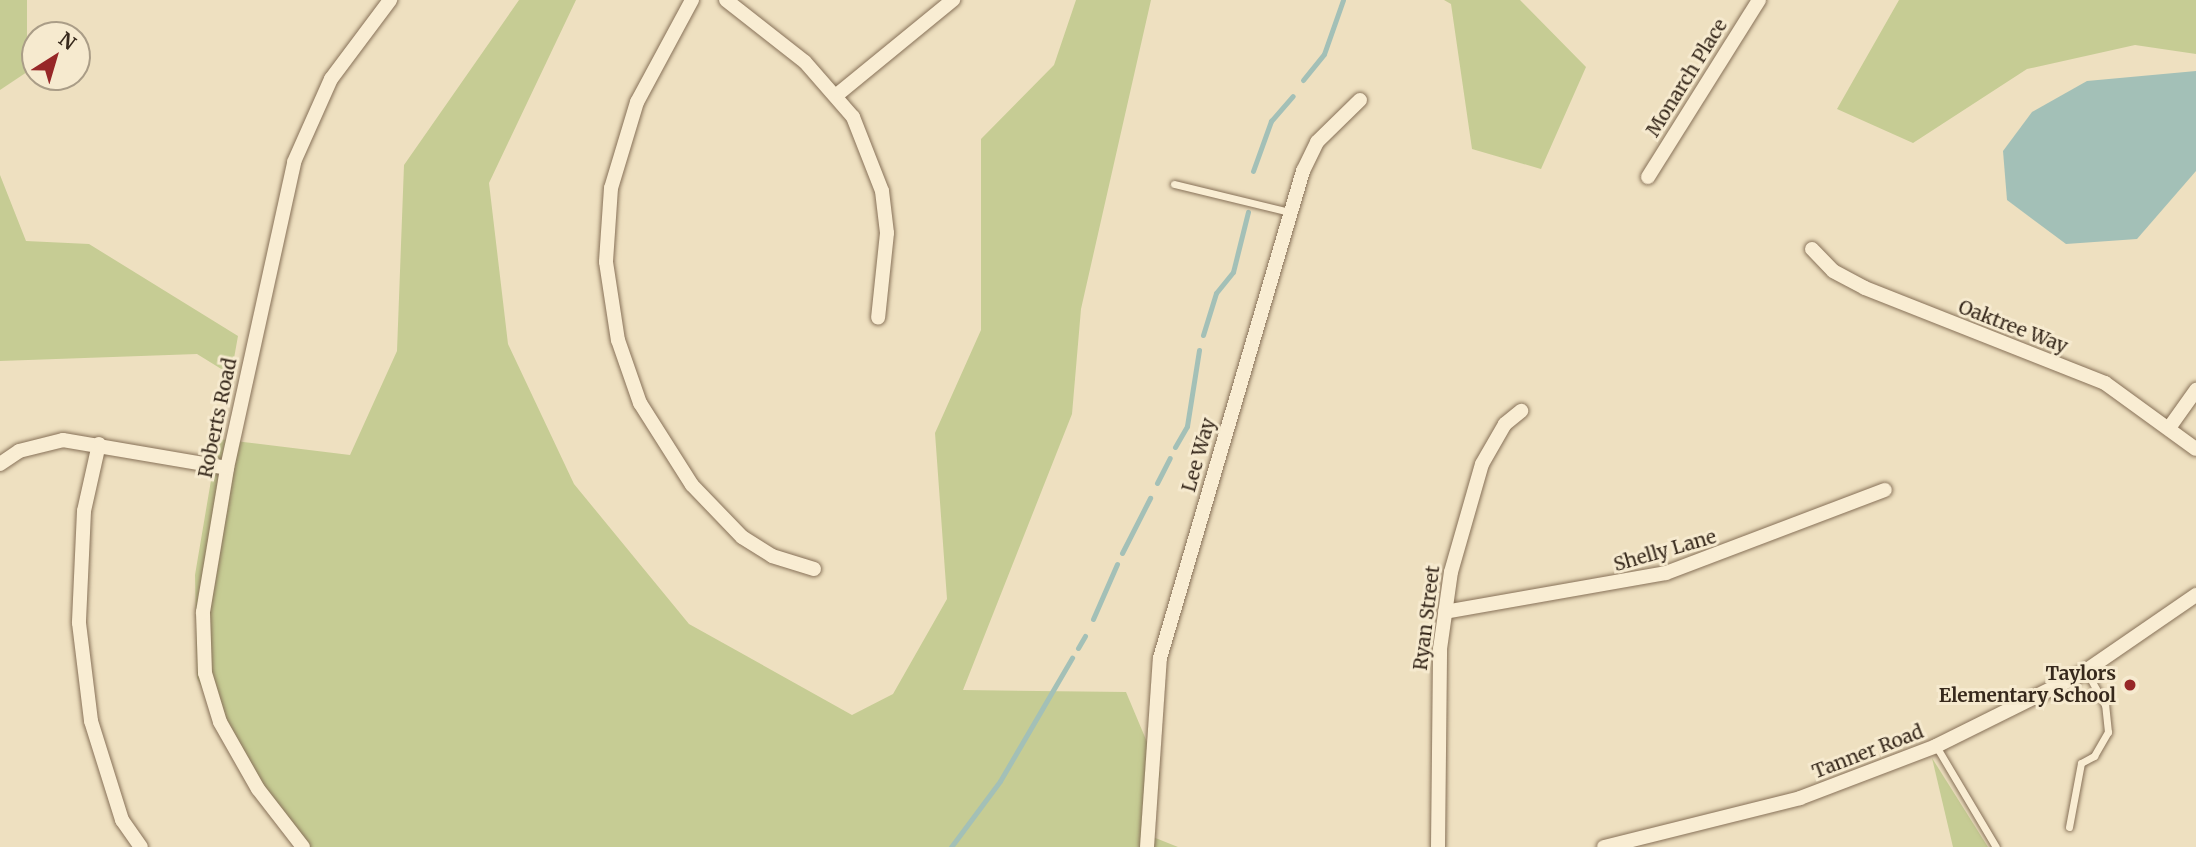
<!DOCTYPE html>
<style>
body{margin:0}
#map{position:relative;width:2196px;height:847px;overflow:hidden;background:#eee0c0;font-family:Merriweather,serif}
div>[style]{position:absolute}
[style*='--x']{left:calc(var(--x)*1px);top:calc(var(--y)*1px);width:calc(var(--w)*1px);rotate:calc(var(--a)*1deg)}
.green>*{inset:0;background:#c6cc94}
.water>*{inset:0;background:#a3c0b7}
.stream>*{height:5px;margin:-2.5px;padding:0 2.5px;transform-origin:2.5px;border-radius:2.5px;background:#a3c0b7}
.roads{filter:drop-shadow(0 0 2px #877158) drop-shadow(0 0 2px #877158)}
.lane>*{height:7px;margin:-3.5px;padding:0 3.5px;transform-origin:3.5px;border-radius:3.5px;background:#f9edd3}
.street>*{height:14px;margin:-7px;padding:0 7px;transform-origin:7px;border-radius:7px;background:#f9edd3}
.dots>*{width:19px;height:19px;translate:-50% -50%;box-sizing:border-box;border:4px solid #f6eacf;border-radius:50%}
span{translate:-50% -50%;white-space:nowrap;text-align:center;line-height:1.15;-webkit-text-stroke:6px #f6eacf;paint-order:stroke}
.street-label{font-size:19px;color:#37291c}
.poi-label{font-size:19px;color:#37291c;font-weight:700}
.right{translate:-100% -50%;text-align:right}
.north{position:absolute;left:21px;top:21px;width:70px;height:70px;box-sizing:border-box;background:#f6eacf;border:2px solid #aa9d87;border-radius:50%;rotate:37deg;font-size:19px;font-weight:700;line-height:28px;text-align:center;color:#37291c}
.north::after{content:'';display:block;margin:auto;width:24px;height:32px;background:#972728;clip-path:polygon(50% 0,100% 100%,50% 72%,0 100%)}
</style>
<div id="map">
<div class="green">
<div style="clip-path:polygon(0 0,27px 0,27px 72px,0 90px)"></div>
<div style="clip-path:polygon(519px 0,576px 0,489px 183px,508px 344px,574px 484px,689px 624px,852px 715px,893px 694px,947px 599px,935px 433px,981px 330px,981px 139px,1054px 65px,1076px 0,1151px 0,1081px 309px,1072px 414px,963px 690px,1126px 692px,1160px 773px,1153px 837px,1178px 847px,301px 847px,252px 786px,197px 678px,195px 575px,218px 439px,350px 455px,397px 351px,404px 165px)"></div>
<div style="clip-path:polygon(1444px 0,1520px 0,1586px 67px,1541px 169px,1472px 149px,1451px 4px)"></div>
<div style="clip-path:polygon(1899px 0,2196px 0,2196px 54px,2135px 45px,2027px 69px,1913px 143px,1837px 109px)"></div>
<div style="clip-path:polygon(0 175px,26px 241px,89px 244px,238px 336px,231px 375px,197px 354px,0 361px)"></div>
<div style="clip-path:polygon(1932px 758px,1988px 847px,1953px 847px)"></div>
</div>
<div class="water">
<div style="clip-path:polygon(2196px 71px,2196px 171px,2137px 239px,2066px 244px,2007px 200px,2003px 151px,2032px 112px,2087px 81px)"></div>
</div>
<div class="stream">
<div style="--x:1303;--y:80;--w:33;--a:-51"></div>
<div style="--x:1324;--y:54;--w:57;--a:-70.6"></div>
<div style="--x:1253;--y:171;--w:53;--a:-70.2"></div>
<div style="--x:1271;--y:121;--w:33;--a:-49"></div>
<div style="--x:1203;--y:335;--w:44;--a:-72.8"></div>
<div style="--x:1216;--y:293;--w:27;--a:-51"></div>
<div style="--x:1233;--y:272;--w:62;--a:-76"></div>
<div style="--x:1175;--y:447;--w:24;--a:-60"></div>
<div style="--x:1187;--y:426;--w:77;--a:-81"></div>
<div style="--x:1157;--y:483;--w:28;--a:-63"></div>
<div style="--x:1122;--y:553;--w:62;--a:-63"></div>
<div style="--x:1093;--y:619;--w:60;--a:-66.4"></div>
<div style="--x:1078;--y:648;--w:14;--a:-60"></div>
<div style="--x:951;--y:847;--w:82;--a:-53.4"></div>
<div style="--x:1000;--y:781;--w:143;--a:-59.7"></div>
</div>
<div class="roads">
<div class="lane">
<div style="--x:1174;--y:184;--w:119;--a:13.6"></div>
<div style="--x:1936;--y:746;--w:117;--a:59.3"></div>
<div style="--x:2069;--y:827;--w:65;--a:-79.4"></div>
<div style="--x:2081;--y:763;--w:15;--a:-28"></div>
<div style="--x:2094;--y:756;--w:28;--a:-60"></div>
<div style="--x:2108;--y:732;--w:27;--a:-96"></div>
<div style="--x:2105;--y:705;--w:39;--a:-119"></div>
</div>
<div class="street">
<div style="--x:692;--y:0;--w:116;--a:118.3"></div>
<div style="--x:637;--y:102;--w:90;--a:106.8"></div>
<div style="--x:611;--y:188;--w:74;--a:93.9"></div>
<div style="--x:606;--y:262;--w:79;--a:81.3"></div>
<div style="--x:618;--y:340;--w:67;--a:70.8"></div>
<div style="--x:640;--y:403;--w:97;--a:57.6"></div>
<div style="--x:692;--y:485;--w:72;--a:46.1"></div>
<div style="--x:742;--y:537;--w:36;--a:32"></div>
<div style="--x:772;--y:556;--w:44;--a:17.2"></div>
<div style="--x:726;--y:0;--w:100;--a:38.1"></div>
<div style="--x:805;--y:62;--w:73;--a:48.9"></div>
<div style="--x:853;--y:117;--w:79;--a:68.6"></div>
<div style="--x:882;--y:191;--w:42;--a:83.2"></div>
<div style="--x:887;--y:233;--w:85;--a:96"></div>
<div style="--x:838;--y:94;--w:149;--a:-39.3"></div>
<div style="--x:1648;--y:177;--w:209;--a:-57.9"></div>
<div style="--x:1812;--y:249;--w:30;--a:46"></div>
<div style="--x:1833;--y:271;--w:36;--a:28"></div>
<div style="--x:1865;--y:288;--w:258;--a:21.6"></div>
<div style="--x:2105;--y:383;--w:112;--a:36"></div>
<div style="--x:2169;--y:428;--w:47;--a:-54.6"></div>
<div style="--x:99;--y:444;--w:69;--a:102.6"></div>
<div style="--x:84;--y:511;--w:112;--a:92.6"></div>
<div style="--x:79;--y:623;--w:99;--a:83"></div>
<div style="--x:91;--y:721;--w:104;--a:72.6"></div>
<div style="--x:122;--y:820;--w:33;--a:55"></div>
<div style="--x:0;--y:464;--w:23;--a:-34"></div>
<div style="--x:19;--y:451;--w:45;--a:-14"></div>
<div style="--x:63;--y:440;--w:166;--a:9.7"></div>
<div style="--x:1445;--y:612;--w:224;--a:-10"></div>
<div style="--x:1666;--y:573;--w:234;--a:-20.8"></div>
<div style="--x:303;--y:847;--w:73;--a:-127.8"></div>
<div style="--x:258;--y:789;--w:77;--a:-119.6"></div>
<div style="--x:220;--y:722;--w:51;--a:-107"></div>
<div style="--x:205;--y:673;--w:61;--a:-91.9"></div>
<div style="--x:203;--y:612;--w:146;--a:-80.5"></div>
<div style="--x:227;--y:468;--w:313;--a:-77.6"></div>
<div style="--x:294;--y:162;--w:91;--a:-66"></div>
<div style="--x:331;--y:79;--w:99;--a:-53.2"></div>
<div style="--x:1147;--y:847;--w:189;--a:-86.1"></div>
<div style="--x:1160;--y:658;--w:508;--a:-73.64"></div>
<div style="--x:1303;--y:171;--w:32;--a:-64"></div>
<div style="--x:1317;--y:142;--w:60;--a:-44.3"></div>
<div style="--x:1438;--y:847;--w:198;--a:-89.4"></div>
<div style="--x:1440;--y:649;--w:78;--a:-81.9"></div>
<div style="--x:1451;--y:572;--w:112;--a:-74"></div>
<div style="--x:1482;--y:464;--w:46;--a:-60.1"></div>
<div style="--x:1505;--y:424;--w:21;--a:-39"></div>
<div style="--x:1604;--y:847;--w:202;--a:-14"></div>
<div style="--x:1800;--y:798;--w:146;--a:-20.9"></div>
<div style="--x:1936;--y:746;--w:162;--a:-26.4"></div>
<div style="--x:2081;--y:674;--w:140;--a:-34.5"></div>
</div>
</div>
<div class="dots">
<div style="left:2130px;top:685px;background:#972728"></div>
</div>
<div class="street-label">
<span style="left:1687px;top:78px;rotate:-58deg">Monarch Place</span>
<span style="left:2013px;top:327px;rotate:21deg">Oaktree Way</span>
<span style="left:218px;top:418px;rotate:-78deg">Roberts Road</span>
<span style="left:1199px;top:455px;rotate:-74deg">Lee Way</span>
<span style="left:1665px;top:551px;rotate:-16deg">Shelly Lane</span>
<span style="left:1427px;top:618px;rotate:-83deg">Ryan Street</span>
<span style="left:1868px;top:752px;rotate:-21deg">Tanner Road</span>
</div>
<div class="poi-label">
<span class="right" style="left:2116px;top:685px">Taylors<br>Elementary School</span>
</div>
<div class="north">N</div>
</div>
